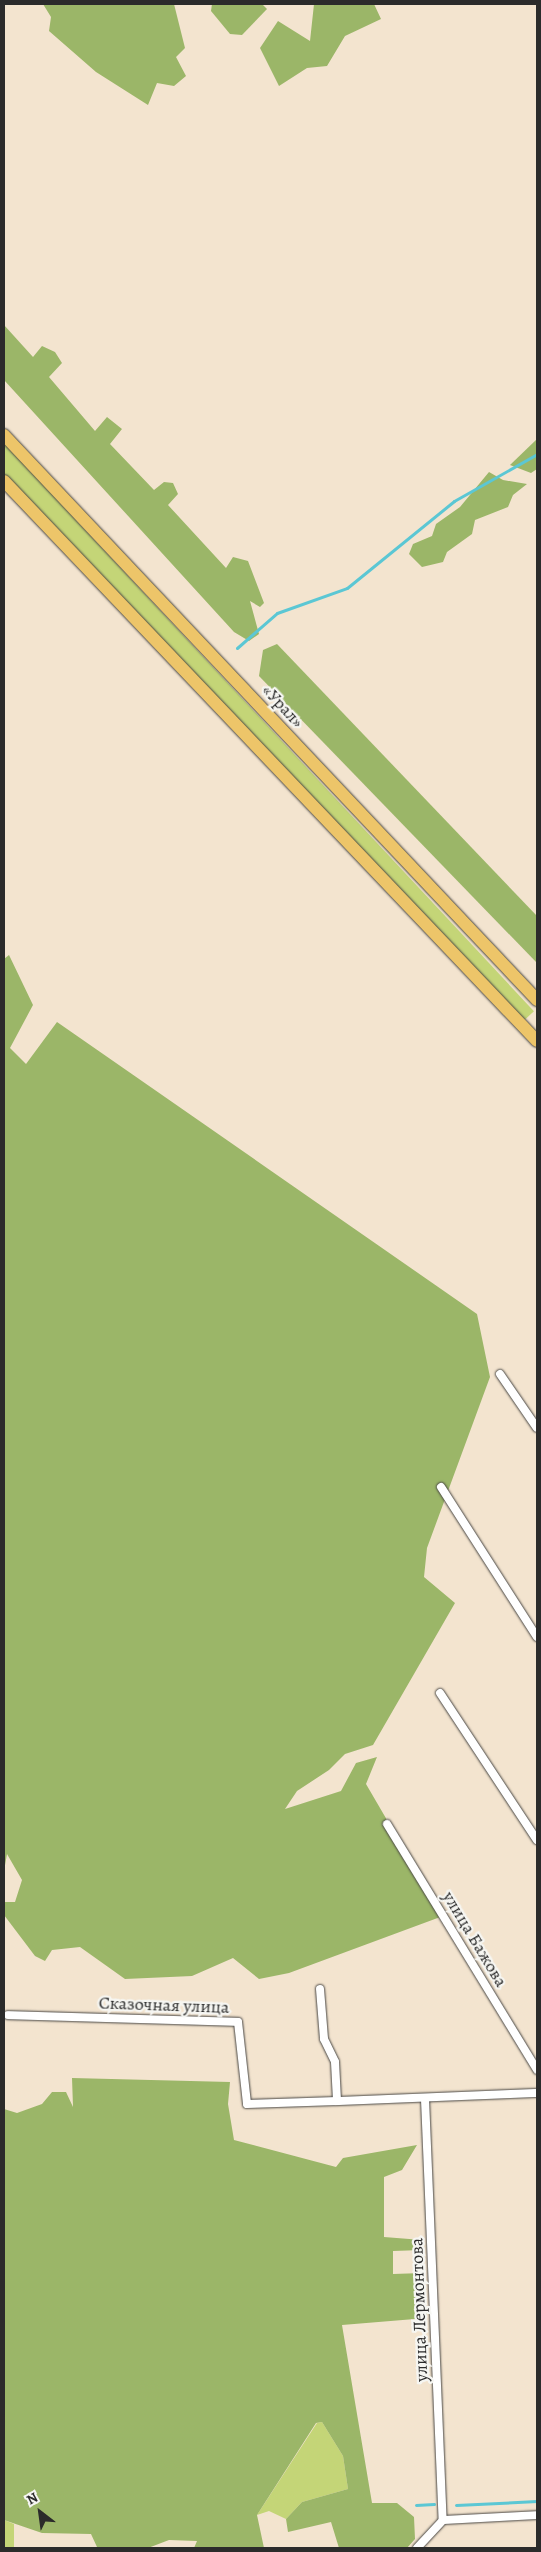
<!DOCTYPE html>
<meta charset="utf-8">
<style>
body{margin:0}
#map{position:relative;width:541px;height:2552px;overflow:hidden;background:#f3e4cf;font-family:Alegreya,serif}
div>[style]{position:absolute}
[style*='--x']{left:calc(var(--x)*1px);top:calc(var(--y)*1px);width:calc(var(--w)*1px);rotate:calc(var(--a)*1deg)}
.green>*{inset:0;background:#c4d577;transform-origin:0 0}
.forest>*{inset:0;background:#9bb668}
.stream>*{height:3px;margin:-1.5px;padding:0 1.5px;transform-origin:1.5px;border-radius:1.5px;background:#5bc7d4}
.roads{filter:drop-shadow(0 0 1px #494744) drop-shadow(0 0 1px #494744)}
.minor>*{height:8px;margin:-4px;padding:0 4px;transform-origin:4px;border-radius:4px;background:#fff}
.primary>*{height:12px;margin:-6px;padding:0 6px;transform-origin:6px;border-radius:6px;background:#edc569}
span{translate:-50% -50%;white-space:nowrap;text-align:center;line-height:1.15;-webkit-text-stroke:4.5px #f6f6f2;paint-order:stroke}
.street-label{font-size:18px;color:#2b2b2b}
.frame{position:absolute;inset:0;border:5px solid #2b2b2b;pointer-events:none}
.north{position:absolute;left:15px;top:2487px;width:50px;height:50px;-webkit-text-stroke:4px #f6f6f2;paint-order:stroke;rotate:330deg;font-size:14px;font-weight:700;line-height:20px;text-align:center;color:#2b2b2b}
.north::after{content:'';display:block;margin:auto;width:18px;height:22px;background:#2b2b2b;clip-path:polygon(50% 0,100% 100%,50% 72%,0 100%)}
</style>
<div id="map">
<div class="green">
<div style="left:4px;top:443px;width:777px;height:22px;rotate:47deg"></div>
<div style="clip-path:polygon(322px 2422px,343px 2456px,348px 2489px,302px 2502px,286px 2519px,269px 2511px,257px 2515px,317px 2423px)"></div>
<div style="clip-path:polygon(4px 2520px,14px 2524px,14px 2548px,4px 2548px)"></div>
</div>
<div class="forest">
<div style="clip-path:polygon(43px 4px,174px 4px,185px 48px,176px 57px,186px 76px,174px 86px,157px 83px,148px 105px,96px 72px,49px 31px,51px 17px)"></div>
<div style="clip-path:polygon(212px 4px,262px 4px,267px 9px,242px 35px,230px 34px,211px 11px)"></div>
<div style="clip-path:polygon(314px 4px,374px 4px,381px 19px,345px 36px,327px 66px,307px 68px,279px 86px,260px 48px,278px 21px,310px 41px)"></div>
<div style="clip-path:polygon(4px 325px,33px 357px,42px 346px,55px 352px,62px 363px,49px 377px,95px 431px,107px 417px,122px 429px,110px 444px,154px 490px,164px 482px,173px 483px,178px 494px,168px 505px,226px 568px,233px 557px,248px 561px,264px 603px,260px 607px,250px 601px,259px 634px,249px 641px,234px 632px,4px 380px)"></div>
<div style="clip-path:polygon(537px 439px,537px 469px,531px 473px,510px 465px)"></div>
<div style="clip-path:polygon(489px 472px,503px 480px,527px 484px,513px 495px,508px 507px,475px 520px,472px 534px,447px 552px,443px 562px,422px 567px,409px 554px,413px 544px,432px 536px,436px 524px,460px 507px)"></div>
<div style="clip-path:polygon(277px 644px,537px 916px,537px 963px,259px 676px,263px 650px)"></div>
<div style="clip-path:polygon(9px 955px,33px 1005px,10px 1048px,26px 1064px,57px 1022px,477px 1314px,490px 1377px,427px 1548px,424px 1577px,455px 1603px,373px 1745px,345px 1754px,329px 1770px,297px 1791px,285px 1809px,341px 1791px,356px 1763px,377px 1757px,366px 1784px,443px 1916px,289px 1973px,259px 1979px,233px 1958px,192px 1976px,125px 1979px,80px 1947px,52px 1950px,45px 1961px,35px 1956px,4px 1915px,4px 1902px,15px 1902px,22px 1880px,7px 1854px,4px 1871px,4px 959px)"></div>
<div style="clip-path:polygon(72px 2078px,230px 2082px,228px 2104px,234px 2140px,336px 2167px,343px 2158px,417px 2145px,402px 2170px,384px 2177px,384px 2237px,422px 2240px,422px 2250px,393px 2251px,393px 2274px,423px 2273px,427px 2318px,342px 2325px,372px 2503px,397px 2503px,414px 2517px,415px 2539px,407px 2548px,339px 2548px,331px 2522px,288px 2532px,286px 2519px,302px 2502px,348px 2489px,343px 2456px,322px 2422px,316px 2423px,257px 2515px,264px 2548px,194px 2548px,197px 2541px,169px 2540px,148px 2548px,97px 2547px,91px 2534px,42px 2533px,4px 2520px,4px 2109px,17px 2113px,42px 2104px,52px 2092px,66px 2092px,73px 2107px)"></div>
</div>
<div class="stream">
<div style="--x:237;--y:648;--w:53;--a:-41.2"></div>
<div style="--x:277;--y:613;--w:74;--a:-19.7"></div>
<div style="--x:347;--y:588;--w:138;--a:-39.1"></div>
<div style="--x:454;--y:501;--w:95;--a:-29.5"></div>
<div style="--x:416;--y:2505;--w:18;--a:-3"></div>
<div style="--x:456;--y:2505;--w:81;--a:-2.8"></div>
</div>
<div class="roads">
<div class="minor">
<div style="--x:500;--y:1374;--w:65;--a:55.6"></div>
<div style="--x:441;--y:1487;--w:178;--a:57.4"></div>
<div style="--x:440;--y:1693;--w:176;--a:56.6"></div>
<div style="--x:387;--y:1824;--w:288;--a:58.6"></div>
<div style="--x:320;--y:1989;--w:50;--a:85.4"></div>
<div style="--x:324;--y:2039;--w:25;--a:64"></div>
<div style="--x:335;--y:2062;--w:39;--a:87"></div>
<div style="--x:337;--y:2101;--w:200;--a:-2.3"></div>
<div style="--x:8;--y:2015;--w:230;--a:1.7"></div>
<div style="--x:238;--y:2022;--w:82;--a:83.7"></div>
<div style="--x:247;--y:2104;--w:90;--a:-1.9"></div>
<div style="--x:425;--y:2099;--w:421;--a:87.6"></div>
<div style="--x:417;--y:2548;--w:38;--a:-47"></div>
<div style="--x:443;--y:2520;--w:94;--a:-3"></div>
</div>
<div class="primary">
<div style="--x:4;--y:435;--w:777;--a:46.67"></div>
<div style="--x:4;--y:481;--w:773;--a:46.42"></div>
</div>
</div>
<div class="street-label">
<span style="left:283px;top:706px;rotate:47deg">«Урал»</span>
<span style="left:475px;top:1939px;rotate:59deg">улица Бажова</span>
<span style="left:164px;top:2005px;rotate:2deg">Сказочная улица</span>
<span style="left:419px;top:2310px;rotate:-92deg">улица Лермонтова</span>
</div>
<div class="frame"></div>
<div class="north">N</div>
</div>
